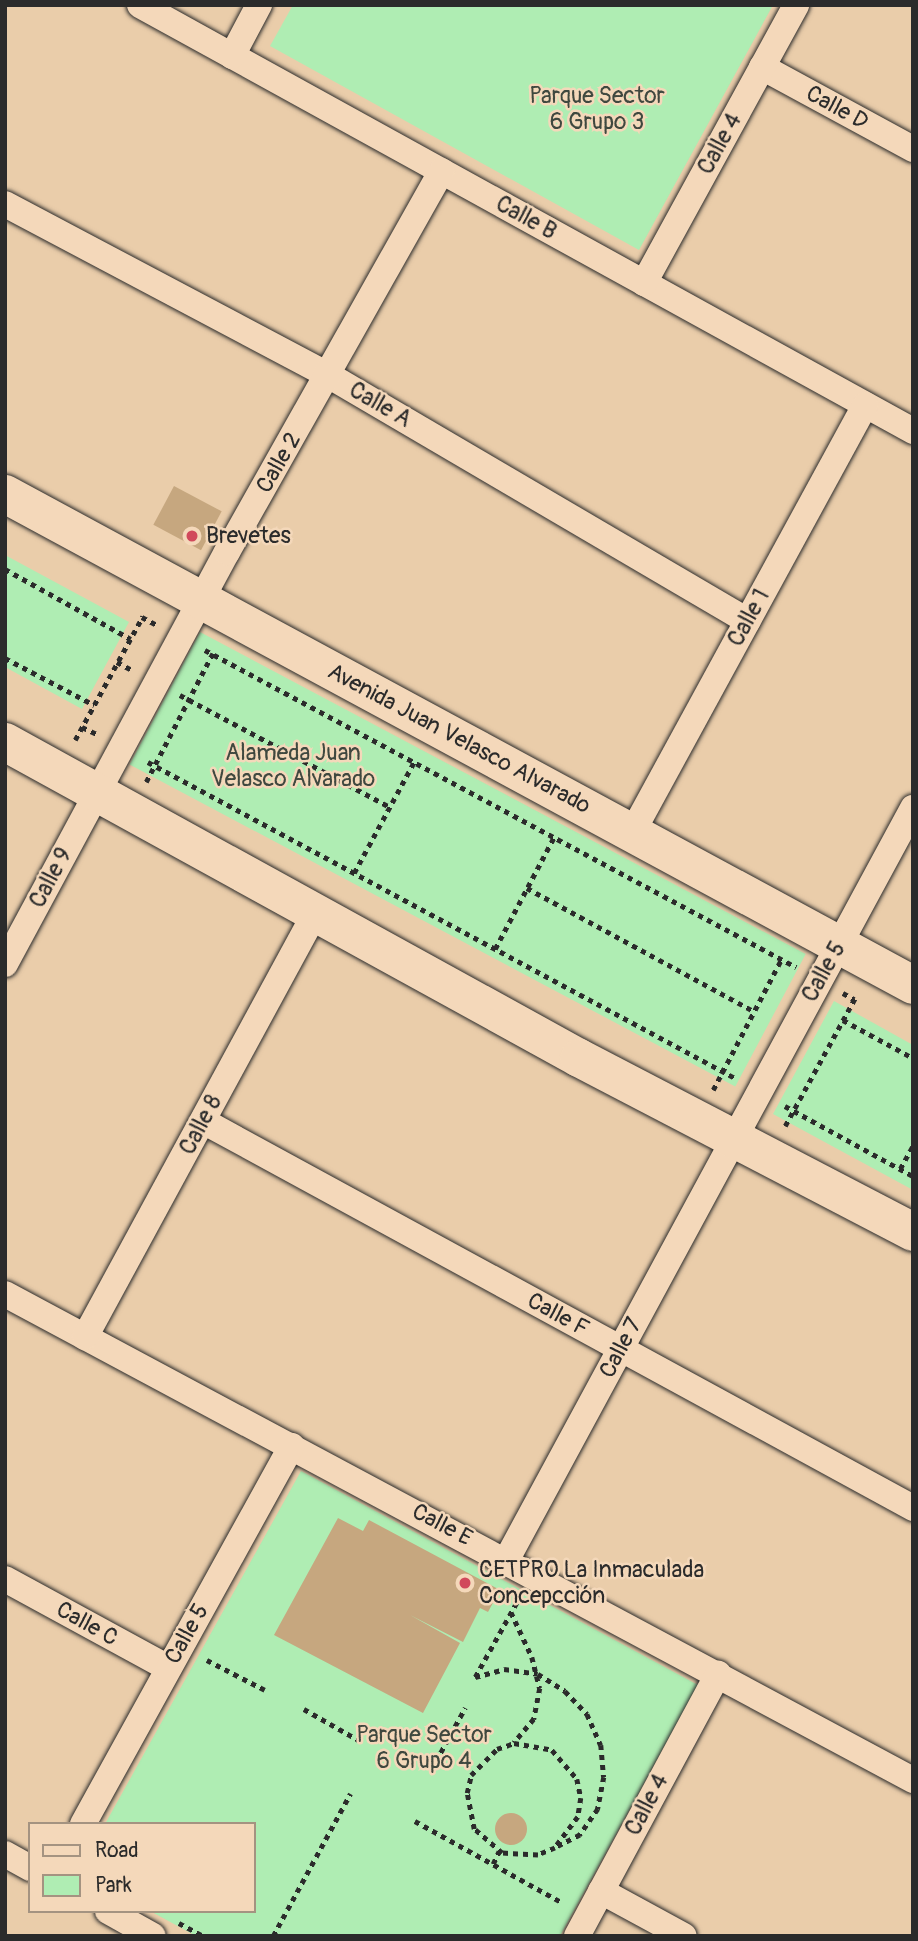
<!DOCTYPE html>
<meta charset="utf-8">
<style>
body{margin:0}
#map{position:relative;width:918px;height:1941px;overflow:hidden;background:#eacdaa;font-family:Pangolin,sans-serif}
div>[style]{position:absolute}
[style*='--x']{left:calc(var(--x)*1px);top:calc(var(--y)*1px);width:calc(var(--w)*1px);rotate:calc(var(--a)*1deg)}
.green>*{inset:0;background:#afedb3;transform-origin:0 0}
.building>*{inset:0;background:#c6a77f;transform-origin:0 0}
.round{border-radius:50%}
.path>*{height:4.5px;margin-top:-2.25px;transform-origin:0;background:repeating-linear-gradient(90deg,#2b2b2b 0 5px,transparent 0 10px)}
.roads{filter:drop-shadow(0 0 2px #2b2b2b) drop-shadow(0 0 2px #2b2b2b)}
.street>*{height:26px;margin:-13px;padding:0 13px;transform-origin:13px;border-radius:13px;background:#f4d8ba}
.secondary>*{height:38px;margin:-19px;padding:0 19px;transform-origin:19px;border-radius:19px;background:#f4d8ba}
.dots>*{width:19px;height:19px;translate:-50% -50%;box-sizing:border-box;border:4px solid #f4d8ba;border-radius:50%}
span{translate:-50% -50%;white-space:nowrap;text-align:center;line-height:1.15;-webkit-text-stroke:5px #f4d8ba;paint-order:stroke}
.park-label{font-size:23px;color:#3f483f}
.street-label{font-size:23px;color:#2b2b2b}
.poi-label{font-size:23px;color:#2b2b2b}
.left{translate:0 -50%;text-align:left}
.frame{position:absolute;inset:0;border:7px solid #2b2b2b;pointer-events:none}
.legend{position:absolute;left:28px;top:1822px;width:228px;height:91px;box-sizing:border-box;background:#f4d8ba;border:2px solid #a49381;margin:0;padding:9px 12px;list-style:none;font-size:21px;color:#2b2b2b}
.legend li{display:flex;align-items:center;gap:14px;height:35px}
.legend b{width:35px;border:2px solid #a49381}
</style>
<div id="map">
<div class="green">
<div style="clip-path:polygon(293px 5px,773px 5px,639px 250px,270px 46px)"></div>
<div style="clip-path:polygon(5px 555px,129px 622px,82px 709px,5px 667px)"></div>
<div style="left:200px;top:632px;width:686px;height:150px;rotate:28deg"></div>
<div style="clip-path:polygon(834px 1001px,913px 1045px,913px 1190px,773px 1114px)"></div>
<div style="clip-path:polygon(301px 1471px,698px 1685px,560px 1936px,196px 1936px,150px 1911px,254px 1911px,254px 1824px,105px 1824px)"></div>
</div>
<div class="building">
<div style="left:174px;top:486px;width:54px;height:44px;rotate:28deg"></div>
<div style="clip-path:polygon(338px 1518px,363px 1531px,369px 1520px,500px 1590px,488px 1612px,480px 1608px,463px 1642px,410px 1615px,460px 1643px,423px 1713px,274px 1635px)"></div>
<div class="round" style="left:495px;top:1813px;width:32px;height:32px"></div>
</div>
<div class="path">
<div style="--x:5;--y:569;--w:144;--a:29.1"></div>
<div style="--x:142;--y:617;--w:17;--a:28"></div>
<div style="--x:205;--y:650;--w:671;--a:28.21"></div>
<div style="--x:5;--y:658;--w:101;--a:27.8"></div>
<div style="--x:117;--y:662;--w:17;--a:28"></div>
<div style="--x:180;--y:695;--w:238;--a:28.1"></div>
<div style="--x:82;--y:727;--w:17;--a:25"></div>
<div style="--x:75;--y:740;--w:141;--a:-61.3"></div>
<div style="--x:148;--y:762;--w:667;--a:28.29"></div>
<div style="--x:146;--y:782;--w:145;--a:-62.6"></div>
<div style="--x:354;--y:873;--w:126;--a:-61.6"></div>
<div style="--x:527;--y:888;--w:258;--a:28.5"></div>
<div style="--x:495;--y:949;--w:127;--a:-62.2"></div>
<div style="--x:843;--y:993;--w:13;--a:29"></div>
<div style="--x:843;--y:1020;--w:80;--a:28.5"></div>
<div style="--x:713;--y:1090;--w:149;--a:-62.4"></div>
<div style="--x:785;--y:1106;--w:146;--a:28.7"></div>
<div style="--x:785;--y:1126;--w:146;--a:-61.3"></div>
<div style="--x:900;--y:1169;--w:26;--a:-61"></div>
<div style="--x:511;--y:1612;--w:50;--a:65"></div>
<div style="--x:532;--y:1657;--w:32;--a:76"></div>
<div style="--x:540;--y:1688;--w:32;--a:101"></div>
<div style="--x:534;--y:1719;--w:31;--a:130"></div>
<div style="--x:207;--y:1660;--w:65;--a:27.3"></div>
<div style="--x:475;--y:1677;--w:30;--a:-15"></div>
<div style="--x:504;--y:1669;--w:34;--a:8"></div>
<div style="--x:538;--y:1674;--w:32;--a:32"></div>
<div style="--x:565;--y:1691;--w:32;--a:46"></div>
<div style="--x:587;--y:1714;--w:34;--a:66"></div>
<div style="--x:601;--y:1745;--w:32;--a:85"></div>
<div style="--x:604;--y:1777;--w:33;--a:101"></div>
<div style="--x:598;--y:1809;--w:32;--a:125"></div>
<div style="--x:580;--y:1835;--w:28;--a:153"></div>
<div style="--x:555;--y:1848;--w:18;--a:158"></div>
<div style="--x:538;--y:1855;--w:36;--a:-177"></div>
<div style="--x:502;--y:1853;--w:37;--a:-139"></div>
<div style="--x:474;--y:1829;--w:37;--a:-101"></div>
<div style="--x:467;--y:1793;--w:18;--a:-77"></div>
<div style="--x:471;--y:1775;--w:37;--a:-45"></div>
<div style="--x:497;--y:1749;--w:18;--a:-19"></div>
<div style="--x:514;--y:1743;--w:39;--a:10"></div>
<div style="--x:552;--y:1750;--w:38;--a:49"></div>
<div style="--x:577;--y:1779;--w:19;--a:78"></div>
<div style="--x:581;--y:1798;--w:19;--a:99"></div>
<div style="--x:578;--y:1817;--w:39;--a:127"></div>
<div style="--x:475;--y:1677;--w:86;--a:-60.8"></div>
<div style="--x:304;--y:1709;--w:64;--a:29.7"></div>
<div style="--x:431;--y:1770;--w:71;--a:-61.3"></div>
<div style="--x:415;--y:1821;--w:167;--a:29"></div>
<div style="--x:493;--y:1864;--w:14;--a:-65"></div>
<div style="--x:179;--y:1923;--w:27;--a:28"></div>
<div style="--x:273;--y:1936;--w:162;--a:-61.5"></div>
</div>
<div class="roads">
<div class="street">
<div style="--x:140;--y:5;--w:883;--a:28.86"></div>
<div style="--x:232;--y:56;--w:58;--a:-62.1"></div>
<div style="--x:762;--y:67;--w:172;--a:28.5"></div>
<div style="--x:5;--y:204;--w:368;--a:27.9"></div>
<div style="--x:330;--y:376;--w:484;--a:30.4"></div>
<div style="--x:644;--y:283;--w:317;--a:-61.3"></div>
<div style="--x:633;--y:831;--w:485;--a:-61.4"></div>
<div style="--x:5;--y:964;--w:468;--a:-61.7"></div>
<div style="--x:227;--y:552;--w:437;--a:-60.6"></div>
<div style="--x:203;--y:1121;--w:809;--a:28.59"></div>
<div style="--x:5;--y:1294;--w:1030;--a:28.16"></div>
<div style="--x:85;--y:1337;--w:484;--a:-61.5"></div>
<div style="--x:507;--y:1559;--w:854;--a:-61.6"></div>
<div style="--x:5;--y:1579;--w:186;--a:28.6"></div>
<div style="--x:83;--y:1824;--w:432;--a:-61.1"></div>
<div style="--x:5;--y:1854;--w:29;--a:29"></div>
<div style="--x:601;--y:1891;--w:94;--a:28.5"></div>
<div style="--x:108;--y:1911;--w:51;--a:29.1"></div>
<div style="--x:577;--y:1936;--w:298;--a:-61.7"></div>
</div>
<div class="secondary">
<div style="--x:5;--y:494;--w:1032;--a:28.4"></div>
<div style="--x:5;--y:742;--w:655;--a:28.83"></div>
<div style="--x:579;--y:1058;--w:377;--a:27.5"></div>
</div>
</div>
<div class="dots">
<div style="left:192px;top:536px;background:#d1495b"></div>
<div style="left:465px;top:1583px;background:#d1495b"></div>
</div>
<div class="park-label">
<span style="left:597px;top:109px">Parque Sector<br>6 Grupo 3</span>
<span style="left:293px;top:766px">Alameda Juan<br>Velasco Alvarado</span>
<span style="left:424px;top:1748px">Parque Sector<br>6 Grupo 4</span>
</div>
<div class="street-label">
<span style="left:837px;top:108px;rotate:29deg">Calle D</span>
<span style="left:720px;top:144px;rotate:-61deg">Calle 4</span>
<span style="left:526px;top:218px;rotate:29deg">Calle B</span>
<span style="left:380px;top:405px;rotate:30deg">Calle A</span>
<span style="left:279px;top:463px;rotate:-60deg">Calle 2</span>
<span style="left:749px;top:618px;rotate:-61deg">Calle 1</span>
<span style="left:459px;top:739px;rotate:28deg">Avenida Juan Velasco Alvarado</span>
<span style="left:51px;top:878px;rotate:-62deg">Calle 9</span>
<span style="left:824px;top:972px;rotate:-61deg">Calle 5</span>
<span style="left:201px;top:1125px;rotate:-62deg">Calle 8</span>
<span style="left:558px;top:1315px;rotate:29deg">Calle F</span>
<span style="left:621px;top:1348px;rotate:-62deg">Calle 7</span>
<span style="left:442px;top:1525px;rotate:28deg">Calle E</span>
<span style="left:87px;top:1624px;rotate:29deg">Calle C</span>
<span style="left:187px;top:1634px;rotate:-61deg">Calle 5</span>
<span style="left:647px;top:1805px;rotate:-62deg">Calle 4</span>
</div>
<div class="poi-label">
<span class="left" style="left:206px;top:536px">Brevetes</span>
<span class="left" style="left:479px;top:1583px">CETPRO La Inmaculada<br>Concepcción</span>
</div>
<div class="frame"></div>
<ul class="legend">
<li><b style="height:9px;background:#f4d8ba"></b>Road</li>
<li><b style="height:19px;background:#afedb3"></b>Park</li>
</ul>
</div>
